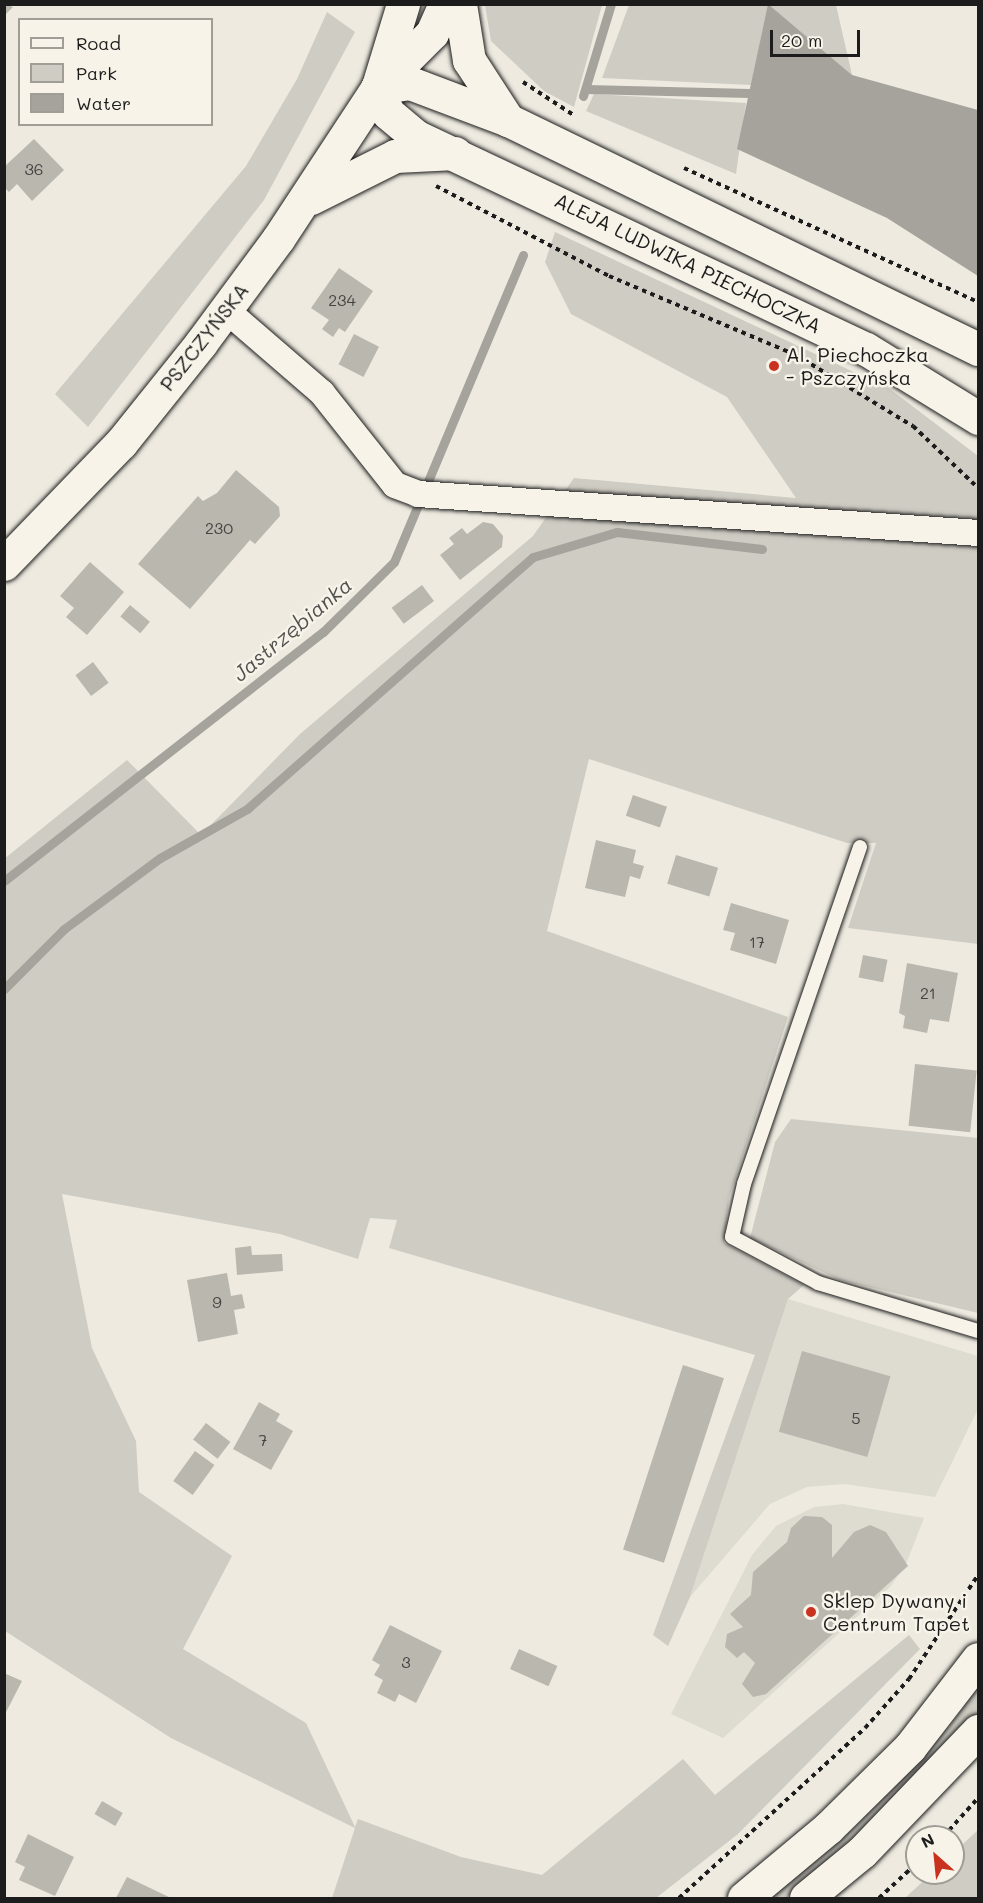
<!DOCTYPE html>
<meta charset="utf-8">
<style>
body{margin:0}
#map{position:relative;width:983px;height:1903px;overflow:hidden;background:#eeeae0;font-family:Mali,sans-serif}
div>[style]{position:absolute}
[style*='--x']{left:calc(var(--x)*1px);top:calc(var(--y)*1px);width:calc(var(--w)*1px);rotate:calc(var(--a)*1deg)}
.built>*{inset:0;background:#dedbd1}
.green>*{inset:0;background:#cfccc3}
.water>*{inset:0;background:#a6a39d}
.stream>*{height:9px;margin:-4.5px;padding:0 4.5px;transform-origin:4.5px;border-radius:4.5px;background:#a6a39d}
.building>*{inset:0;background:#bab7af;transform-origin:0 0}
.path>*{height:4px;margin-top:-2px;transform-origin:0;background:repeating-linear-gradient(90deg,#1c1c1c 0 4.5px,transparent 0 9px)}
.roads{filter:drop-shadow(0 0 2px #1c1c1c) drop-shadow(0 0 2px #1c1c1c)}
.service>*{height:14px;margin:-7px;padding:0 7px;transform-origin:7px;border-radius:7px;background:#f7f3e8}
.minor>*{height:26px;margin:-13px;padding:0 13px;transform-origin:13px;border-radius:13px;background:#f7f3e8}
.tertiary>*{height:33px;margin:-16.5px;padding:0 16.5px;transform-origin:16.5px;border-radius:16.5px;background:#f7f3e8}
.secondary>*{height:33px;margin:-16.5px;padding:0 16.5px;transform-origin:16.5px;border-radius:16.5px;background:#f7f3e8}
.dots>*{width:16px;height:16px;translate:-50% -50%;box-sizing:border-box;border:3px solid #f7f3e8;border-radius:50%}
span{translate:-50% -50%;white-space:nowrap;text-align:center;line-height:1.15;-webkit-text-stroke:5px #f7f3e8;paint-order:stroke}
.number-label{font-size:16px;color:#444341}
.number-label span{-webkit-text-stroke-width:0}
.street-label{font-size:20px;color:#1c1c1c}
.poi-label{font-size:20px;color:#1c1c1c}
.left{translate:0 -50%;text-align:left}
.water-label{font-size:21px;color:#535250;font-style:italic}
.frame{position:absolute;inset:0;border:6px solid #1c1c1c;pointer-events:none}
.legend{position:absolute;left:18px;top:18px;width:195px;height:108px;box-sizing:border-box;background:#f7f3e8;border:2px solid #9f9d96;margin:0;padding:8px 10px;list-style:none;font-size:18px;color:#1c1c1c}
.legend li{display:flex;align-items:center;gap:12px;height:30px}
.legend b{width:30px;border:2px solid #9f9d96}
.north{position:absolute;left:905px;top:1825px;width:60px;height:60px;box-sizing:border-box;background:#f7f3e8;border:2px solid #9f9d96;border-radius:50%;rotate:333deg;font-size:16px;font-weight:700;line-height:24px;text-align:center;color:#1c1c1c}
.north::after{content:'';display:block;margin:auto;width:21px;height:27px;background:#c8321e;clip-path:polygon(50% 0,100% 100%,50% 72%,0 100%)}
.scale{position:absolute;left:770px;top:30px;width:90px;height:27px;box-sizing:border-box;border:3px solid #1c1c1c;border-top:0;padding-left:8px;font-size:18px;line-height:21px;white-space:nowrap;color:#1c1c1c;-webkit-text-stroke:4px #f7f3e8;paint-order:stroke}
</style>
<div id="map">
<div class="built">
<div style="clip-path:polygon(788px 1299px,978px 1356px,978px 1409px,935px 1497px,844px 1484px,807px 1487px,770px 1504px,690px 1597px)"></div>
<div style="clip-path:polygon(843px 1504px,924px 1518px,906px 1564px,890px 1587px,723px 1738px,671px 1714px,752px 1555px,776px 1526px,814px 1507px)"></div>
</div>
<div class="green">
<div style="clip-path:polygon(485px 5px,602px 5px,574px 107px,544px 91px,491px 41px)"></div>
<div style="clip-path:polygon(629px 5px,768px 5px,751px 85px,602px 78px)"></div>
<div style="clip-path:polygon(769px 5px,836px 5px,852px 75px)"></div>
<div style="clip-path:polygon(327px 12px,355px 32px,264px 200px,88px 427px,55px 394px,246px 166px,297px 79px)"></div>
<div style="clip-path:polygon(594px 94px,746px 103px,736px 174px,586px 111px)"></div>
<div style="clip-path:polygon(555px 232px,890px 389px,978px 456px,978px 944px,848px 928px,876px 843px,847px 843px,589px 759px,547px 931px,788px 1017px,729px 1198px,724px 1243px,804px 1285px,788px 1299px,690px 1597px,668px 1646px,653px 1635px,755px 1355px,389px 1248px,397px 1220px,370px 1218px,358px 1259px,280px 1234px,62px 1194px,92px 1348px,136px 1441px,139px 1492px,232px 1556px,183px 1649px,306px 1723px,355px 1827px,358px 1819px,461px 1857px,542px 1875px,683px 1759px,715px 1795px,909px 1635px,920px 1649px,738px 1834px,656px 1898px,332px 1898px,355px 1828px,171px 1738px,5px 1631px,4px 859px,127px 760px,201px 835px,300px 734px,533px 536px,574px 478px,796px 498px,727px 397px,571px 314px,545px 262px)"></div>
<div style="clip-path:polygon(791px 1119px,978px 1138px,978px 1313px,840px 1280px,750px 1238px,775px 1142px)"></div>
<div style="clip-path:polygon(978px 1686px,978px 1712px,867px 1835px,786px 1898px,763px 1898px,854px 1828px,949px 1727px)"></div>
<div style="clip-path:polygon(978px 1830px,978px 1898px,905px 1898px,932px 1873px,953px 1873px,953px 1853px)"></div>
</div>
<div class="water">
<div style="clip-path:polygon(768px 4px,852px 75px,978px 110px,978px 276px,887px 218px,737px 149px)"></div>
</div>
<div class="stream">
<div style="--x:586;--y:89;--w:163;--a:1.4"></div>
<div style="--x:583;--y:96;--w:96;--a:-73.1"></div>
<div style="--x:4;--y:881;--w:405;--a:-38"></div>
<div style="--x:323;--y:632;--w:100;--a:-44.6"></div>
<div style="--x:394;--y:562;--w:333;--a:-67.2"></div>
<div style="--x:4;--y:989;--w:85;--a:-45"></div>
<div style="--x:64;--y:929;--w:119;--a:-36.5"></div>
<div style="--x:160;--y:858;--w:100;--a:-29.4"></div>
<div style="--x:247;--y:809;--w:381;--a:-41.4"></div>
<div style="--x:533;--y:557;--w:88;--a:-16.6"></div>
<div style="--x:617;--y:532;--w:146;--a:6.7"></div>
</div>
<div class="building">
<div style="clip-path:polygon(4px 4px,13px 7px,4px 16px)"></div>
<div style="clip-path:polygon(34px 139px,64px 170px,32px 201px,17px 184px,9px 192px,4px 187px,4px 167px)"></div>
<div style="clip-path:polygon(339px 268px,373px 291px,345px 332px,339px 328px,333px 337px,322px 329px,329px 320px,311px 308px)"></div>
<div style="left:354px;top:334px;width:28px;height:34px;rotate:27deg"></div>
<div style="clip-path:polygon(236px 470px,279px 507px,280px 516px,255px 544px,250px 540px,190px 609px,138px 564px,198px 496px,203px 501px,217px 493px)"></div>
<div style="clip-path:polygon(483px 522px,493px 524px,503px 536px,502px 547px,460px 580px,440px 555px,454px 544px,449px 538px,462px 528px,467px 534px)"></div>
<div style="clip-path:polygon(90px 562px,124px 592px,87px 635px,66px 617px,74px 608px,60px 596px)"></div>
<div style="left:422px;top:585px;width:20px;height:38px;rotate:53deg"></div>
<div style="left:130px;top:605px;width:26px;height:15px;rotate:40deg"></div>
<div style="left:93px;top:662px;width:26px;height:22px;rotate:53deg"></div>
<div style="left:633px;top:795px;width:36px;height:22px;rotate:19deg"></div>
<div style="clip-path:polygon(596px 840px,636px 850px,633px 863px,644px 866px,640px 879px,630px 876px,625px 897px,585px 888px)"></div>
<div style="left:676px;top:855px;width:44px;height:30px;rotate:17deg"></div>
<div style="clip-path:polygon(731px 903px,789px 920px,776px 964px,730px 950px,735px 933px,723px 930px)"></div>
<div style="left:863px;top:955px;width:25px;height:23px;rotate:11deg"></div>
<div style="clip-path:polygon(907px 963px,958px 973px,949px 1022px,930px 1019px,927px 1033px,903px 1028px,905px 1016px,899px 1013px)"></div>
<div style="left:915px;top:1064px;width:62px;height:62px;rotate:6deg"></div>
<div style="clip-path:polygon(251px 1246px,252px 1255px,282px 1254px,283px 1271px,237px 1275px,235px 1248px)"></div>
<div style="clip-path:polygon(227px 1273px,231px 1296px,242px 1294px,245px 1308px,234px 1310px,238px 1334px,198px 1342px,187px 1280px)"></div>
<div style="left:802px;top:1351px;width:92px;height:84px;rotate:16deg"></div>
<div style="left:683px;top:1365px;width:43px;height:194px;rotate:18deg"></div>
<div style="clip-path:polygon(259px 1402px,280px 1414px,276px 1421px,293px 1431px,271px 1470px,233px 1449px)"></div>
<div style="left:206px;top:1423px;width:31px;height:21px;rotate:38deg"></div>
<div style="left:195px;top:1451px;width:24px;height:37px;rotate:36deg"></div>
<div style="clip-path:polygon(804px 1516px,822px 1517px,832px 1525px,832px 1558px,854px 1532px,870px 1525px,886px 1532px,908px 1566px,766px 1694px,753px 1697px,742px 1684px,755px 1663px,744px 1652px,737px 1658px,725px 1647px,727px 1634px,743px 1627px,730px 1614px,751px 1595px,753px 1572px,787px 1542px,791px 1528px)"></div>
<div style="clip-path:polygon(390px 1625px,442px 1651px,416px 1703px,399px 1694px,395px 1702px,377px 1693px,383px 1680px,374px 1675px,380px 1665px,372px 1660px)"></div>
<div style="left:519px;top:1649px;width:42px;height:22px;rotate:24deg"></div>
<div style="clip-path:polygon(4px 1673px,22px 1681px,4px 1716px)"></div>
<div style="left:102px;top:1801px;width:24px;height:15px;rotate:30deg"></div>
<div style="clip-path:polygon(28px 1834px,74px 1857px,55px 1896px,19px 1880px,25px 1867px,15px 1862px)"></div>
<div style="clip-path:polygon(127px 1877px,171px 1898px,116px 1898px)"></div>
</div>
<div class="path">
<div style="--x:523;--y:82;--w:59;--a:33.1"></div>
<div style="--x:684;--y:168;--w:323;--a:24.5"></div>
<div style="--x:436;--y:186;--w:195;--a:27.5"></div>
<div style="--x:609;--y:276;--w:203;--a:22.9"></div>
<div style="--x:796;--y:355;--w:137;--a:31.3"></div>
<div style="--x:913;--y:426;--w:90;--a:43.6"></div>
<div style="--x:943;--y:1837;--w:52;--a:-48.1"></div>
<div style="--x:679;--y:1898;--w:252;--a:-42.4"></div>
<div style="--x:865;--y:1728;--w:66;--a:-48.1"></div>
<div style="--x:909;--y:1679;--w:125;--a:-56.4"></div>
<div style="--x:879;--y:1898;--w:52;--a:-42.6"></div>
</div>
<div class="roads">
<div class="service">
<div style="--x:860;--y:847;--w:356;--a:109"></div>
<div style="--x:744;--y:1184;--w:54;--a:102.8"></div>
<div style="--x:732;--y:1237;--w:98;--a:28.1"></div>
<div style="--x:818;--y:1283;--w:167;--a:16.7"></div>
</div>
<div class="minor">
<div style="--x:226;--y:310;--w:127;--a:40.8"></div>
<div style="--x:322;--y:393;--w:117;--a:51.6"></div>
<div style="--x:395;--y:485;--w:25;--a:21"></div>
<div style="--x:418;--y:494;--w:561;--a:3.98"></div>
</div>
<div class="tertiary">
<div style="--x:311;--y:198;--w:94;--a:-26.6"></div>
<div style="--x:395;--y:156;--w:60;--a:-2.9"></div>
<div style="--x:4;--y:564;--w:168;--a:-46"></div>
<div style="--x:121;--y:443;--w:128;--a:-51.3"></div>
<div style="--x:201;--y:343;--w:129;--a:-53.5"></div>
<div style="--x:278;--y:239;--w:181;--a:-56.7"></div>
<div style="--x:377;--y:88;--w:33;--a:-9"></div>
<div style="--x:410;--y:83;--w:105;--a:20.7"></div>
</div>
<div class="secondary">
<div style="--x:460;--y:4;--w:57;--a:80.9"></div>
<div style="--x:469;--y:60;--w:72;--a:57"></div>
<div style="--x:508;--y:120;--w:523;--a:25.98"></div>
<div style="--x:378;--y:86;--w:86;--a:-73"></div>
<div style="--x:377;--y:88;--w:27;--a:66"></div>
<div style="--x:388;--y:113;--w:35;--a:40"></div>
<div style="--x:415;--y:136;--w:499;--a:25.3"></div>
<div style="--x:866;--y:349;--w:132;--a:31.6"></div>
<div style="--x:377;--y:88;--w:78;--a:-45"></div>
<div style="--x:432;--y:33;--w:32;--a:-66"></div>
<div style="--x:744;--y:1898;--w:109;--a:-39.8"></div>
<div style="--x:828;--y:1828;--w:115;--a:-44.6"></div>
<div style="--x:910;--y:1747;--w:111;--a:-52.3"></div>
<div style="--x:806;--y:1898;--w:72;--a:-39.4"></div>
<div style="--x:862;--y:1852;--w:168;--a:-46.2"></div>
</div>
</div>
<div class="dots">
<div style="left:774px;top:366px;background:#c8321e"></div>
<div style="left:811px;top:1612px;background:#c8321e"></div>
</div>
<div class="number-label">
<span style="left:34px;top:169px">36</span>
<span style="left:342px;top:300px">234</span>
<span style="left:219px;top:528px">230</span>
<span style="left:757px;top:942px">17</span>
<span style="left:928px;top:993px">21</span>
<span style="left:217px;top:1302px">9</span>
<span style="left:856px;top:1418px">5</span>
<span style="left:263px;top:1440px">7</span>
<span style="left:406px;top:1662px">3</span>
</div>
<div class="street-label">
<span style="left:688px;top:263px;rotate:26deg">ALEJA LUDWIKA PIECHOCZKA</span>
<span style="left:204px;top:337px;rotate:-52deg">PSZCZYŃSKA</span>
</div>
<div class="poi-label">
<span class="left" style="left:786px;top:366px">Al. Piechoczka<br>- Pszczyńska</span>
<span class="left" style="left:823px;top:1612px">Sklep Dywany i<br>Centrum Tapet</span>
</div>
<div class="water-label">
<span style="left:292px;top:629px;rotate:-40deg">Jastrzębianka</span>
</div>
<div class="frame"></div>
<ul class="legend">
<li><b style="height:8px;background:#f7f3e8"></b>Road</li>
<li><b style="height:16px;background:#cfccc3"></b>Park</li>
<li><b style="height:16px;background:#a6a39d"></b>Water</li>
</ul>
<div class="north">N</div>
<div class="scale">20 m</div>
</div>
